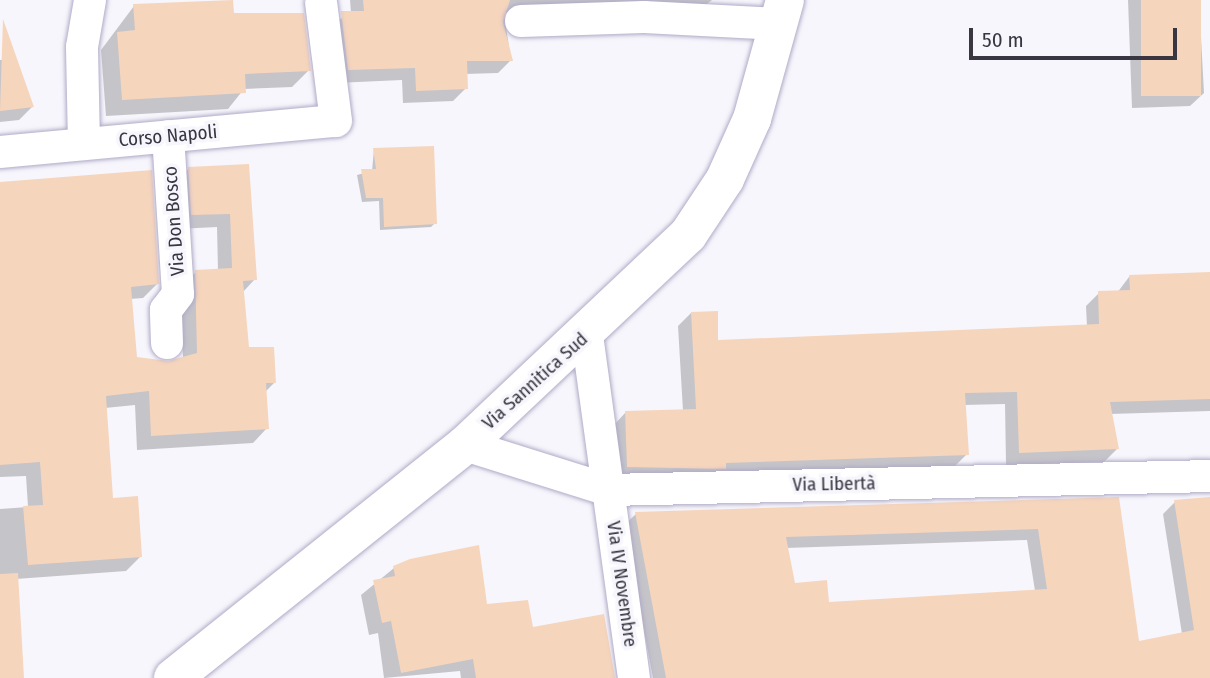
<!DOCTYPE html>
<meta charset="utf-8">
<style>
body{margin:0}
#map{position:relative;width:1210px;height:678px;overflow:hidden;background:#f7f6fc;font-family:"Fira Sans Condensed",sans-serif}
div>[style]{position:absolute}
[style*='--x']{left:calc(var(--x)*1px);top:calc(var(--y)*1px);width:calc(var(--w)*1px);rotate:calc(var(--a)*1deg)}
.shadow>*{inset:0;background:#0003}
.building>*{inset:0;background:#f6d5bd;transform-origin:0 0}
.roads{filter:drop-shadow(0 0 2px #b0aac7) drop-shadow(0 0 2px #b0aac7)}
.minor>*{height:32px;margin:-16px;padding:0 16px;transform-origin:16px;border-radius:16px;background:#fff}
.major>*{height:38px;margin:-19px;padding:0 19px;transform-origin:19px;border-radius:19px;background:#fff}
span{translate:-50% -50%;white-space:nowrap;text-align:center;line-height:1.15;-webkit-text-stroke:7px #f7f6fc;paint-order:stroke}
.street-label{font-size:19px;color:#393642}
.scale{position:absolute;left:969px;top:28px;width:208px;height:32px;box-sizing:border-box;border:4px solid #393642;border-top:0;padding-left:9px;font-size:21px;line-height:24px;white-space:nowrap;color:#393642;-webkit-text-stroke:5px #f7f6fc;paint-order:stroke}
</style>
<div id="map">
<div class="shadow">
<div style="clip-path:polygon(350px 0,712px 0,703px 7px,597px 4px,504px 13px,511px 60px,498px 73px,465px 74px,466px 88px,453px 101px,403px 103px,402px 80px,336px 83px,328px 26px,351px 13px)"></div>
<div style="clip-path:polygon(1128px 0,1199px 0,1204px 93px,1190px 106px,1132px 108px)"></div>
<div style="clip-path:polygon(134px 6px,232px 15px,309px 70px,292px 87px,244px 89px,228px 109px,106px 116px,101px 50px)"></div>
<div style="clip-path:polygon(15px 59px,32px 107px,19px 120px,0 122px,0 60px)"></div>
<div style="clip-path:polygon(374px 149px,435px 223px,431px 227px,380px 230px,379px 201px,362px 202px,357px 175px,372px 171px)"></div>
<div style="clip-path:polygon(247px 165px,255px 279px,243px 292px,247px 348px,275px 382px,265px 392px,267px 428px,253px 443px,137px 450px,135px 405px,105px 408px,111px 499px,140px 557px,126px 571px,16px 579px,22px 678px,0 678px,0 509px,28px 507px,26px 476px,0 477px,0 183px,157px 284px,143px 298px,130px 299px,136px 359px,168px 363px,183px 359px,181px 286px,196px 272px,218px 271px,217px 227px,178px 229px,175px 183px,189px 168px)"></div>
<div style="clip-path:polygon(1210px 273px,1210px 411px,1110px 414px,1117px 449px,1104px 462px,1006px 465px,1005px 404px,964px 405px,967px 454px,954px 467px,614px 480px,613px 426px,626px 412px,683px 411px,678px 326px,691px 313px,716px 342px,1087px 327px,1086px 306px,1099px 293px,1117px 293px,1129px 277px)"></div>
<div style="clip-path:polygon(evenodd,1117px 499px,1138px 643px,1182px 634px,1163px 514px,1175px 502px,1210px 499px,1210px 678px,653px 678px,624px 525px,636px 514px,1117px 499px,1027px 540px,1035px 591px,828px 604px,793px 585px,786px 548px,1027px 540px)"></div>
<div style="clip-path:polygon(394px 568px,531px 629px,613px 678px,461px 678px,460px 671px,384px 678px,378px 633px,369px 635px,361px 595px)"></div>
</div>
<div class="building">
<div style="clip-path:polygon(233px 0,234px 13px,304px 13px,311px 71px,245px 74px,246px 93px,122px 100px,117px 32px,135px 30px,133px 4px)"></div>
<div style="clip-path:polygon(363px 0,510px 0,503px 22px,513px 61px,467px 61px,468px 89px,416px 91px,415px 68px,348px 70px,341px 11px,364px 11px)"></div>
<div style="left:1141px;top:0;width:60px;height:96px"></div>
<div style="clip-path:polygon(3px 19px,34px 107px,0 111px)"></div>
<div style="clip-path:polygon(434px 146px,437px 224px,384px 227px,383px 198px,366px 198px,361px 169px,376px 169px,373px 148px)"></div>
<div style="clip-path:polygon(249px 164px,257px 280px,243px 281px,249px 347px,274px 347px,276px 383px,266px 383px,269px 429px,151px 436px,149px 391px,106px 396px,113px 498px,138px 496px,142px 557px,28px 565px,23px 506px,43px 505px,40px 462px,0 465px,0 182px,152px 170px,159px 284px,131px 287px,137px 357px,168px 361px,197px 353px,195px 270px,232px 268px,230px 214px,191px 215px,188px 167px)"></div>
<div style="clip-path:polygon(1210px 272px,1210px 399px,1110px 402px,1119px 449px,1019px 453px,1017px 392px,965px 393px,969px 455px,726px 463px,726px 469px,627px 467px,625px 411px,696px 409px,691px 312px,718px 311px,718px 340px,1099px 324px,1098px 291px,1130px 290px,1129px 275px)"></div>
<div style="clip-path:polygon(evenodd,1119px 497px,1139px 641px,1194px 630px,1174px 500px,1210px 497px,1210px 678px,666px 678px,635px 512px,1119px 497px,1038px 529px,1047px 589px,829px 602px,827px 580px,795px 583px,786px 537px,1038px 529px)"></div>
<div style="clip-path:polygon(479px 545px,487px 604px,528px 600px,533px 627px,604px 614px,615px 678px,476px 678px,473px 659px,401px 673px,391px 621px,382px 623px,373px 580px,395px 576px,393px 566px,410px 559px)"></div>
<div style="clip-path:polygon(18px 573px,24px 678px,0 678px,0 574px)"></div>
</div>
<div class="roads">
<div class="minor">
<div style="--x:521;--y:21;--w:123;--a:-1.9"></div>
<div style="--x:644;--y:17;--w:135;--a:3"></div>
<div style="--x:84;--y:144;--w:97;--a:-91.2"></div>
<div style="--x:82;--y:47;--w:48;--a:-80.3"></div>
<div style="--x:0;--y:152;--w:337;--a:-5.3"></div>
<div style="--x:336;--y:121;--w:119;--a:-97.2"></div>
<div style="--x:587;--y:335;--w:346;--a:82.2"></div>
<div style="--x:167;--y:343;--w:33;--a:-92"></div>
<div style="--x:166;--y:310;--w:20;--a:-53"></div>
<div style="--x:178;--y:294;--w:158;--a:-93.6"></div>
<div style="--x:465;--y:445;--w:151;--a:17.4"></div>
<div style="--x:609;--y:490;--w:601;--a:-1.33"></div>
</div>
<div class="major">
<div style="--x:173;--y:678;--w:374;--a:-38.6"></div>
<div style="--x:465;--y:445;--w:306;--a:-43.3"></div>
<div style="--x:688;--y:235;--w:67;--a:-56.5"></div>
<div style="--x:725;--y:179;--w:66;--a:-65.8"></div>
<div style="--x:752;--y:119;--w:123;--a:-74.5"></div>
</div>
</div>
<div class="street-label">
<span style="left:168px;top:136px;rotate:-5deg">Corso Napoli</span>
<span style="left:174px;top:221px;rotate:-94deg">Via Don Bosco</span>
<span style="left:535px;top:381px;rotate:-42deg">Via Sannitica Sud</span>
<span style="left:834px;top:484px;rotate:-1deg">Via Libertà</span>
<span style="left:622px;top:584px;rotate:82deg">Via IV Novembre</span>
</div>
<div class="scale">50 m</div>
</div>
